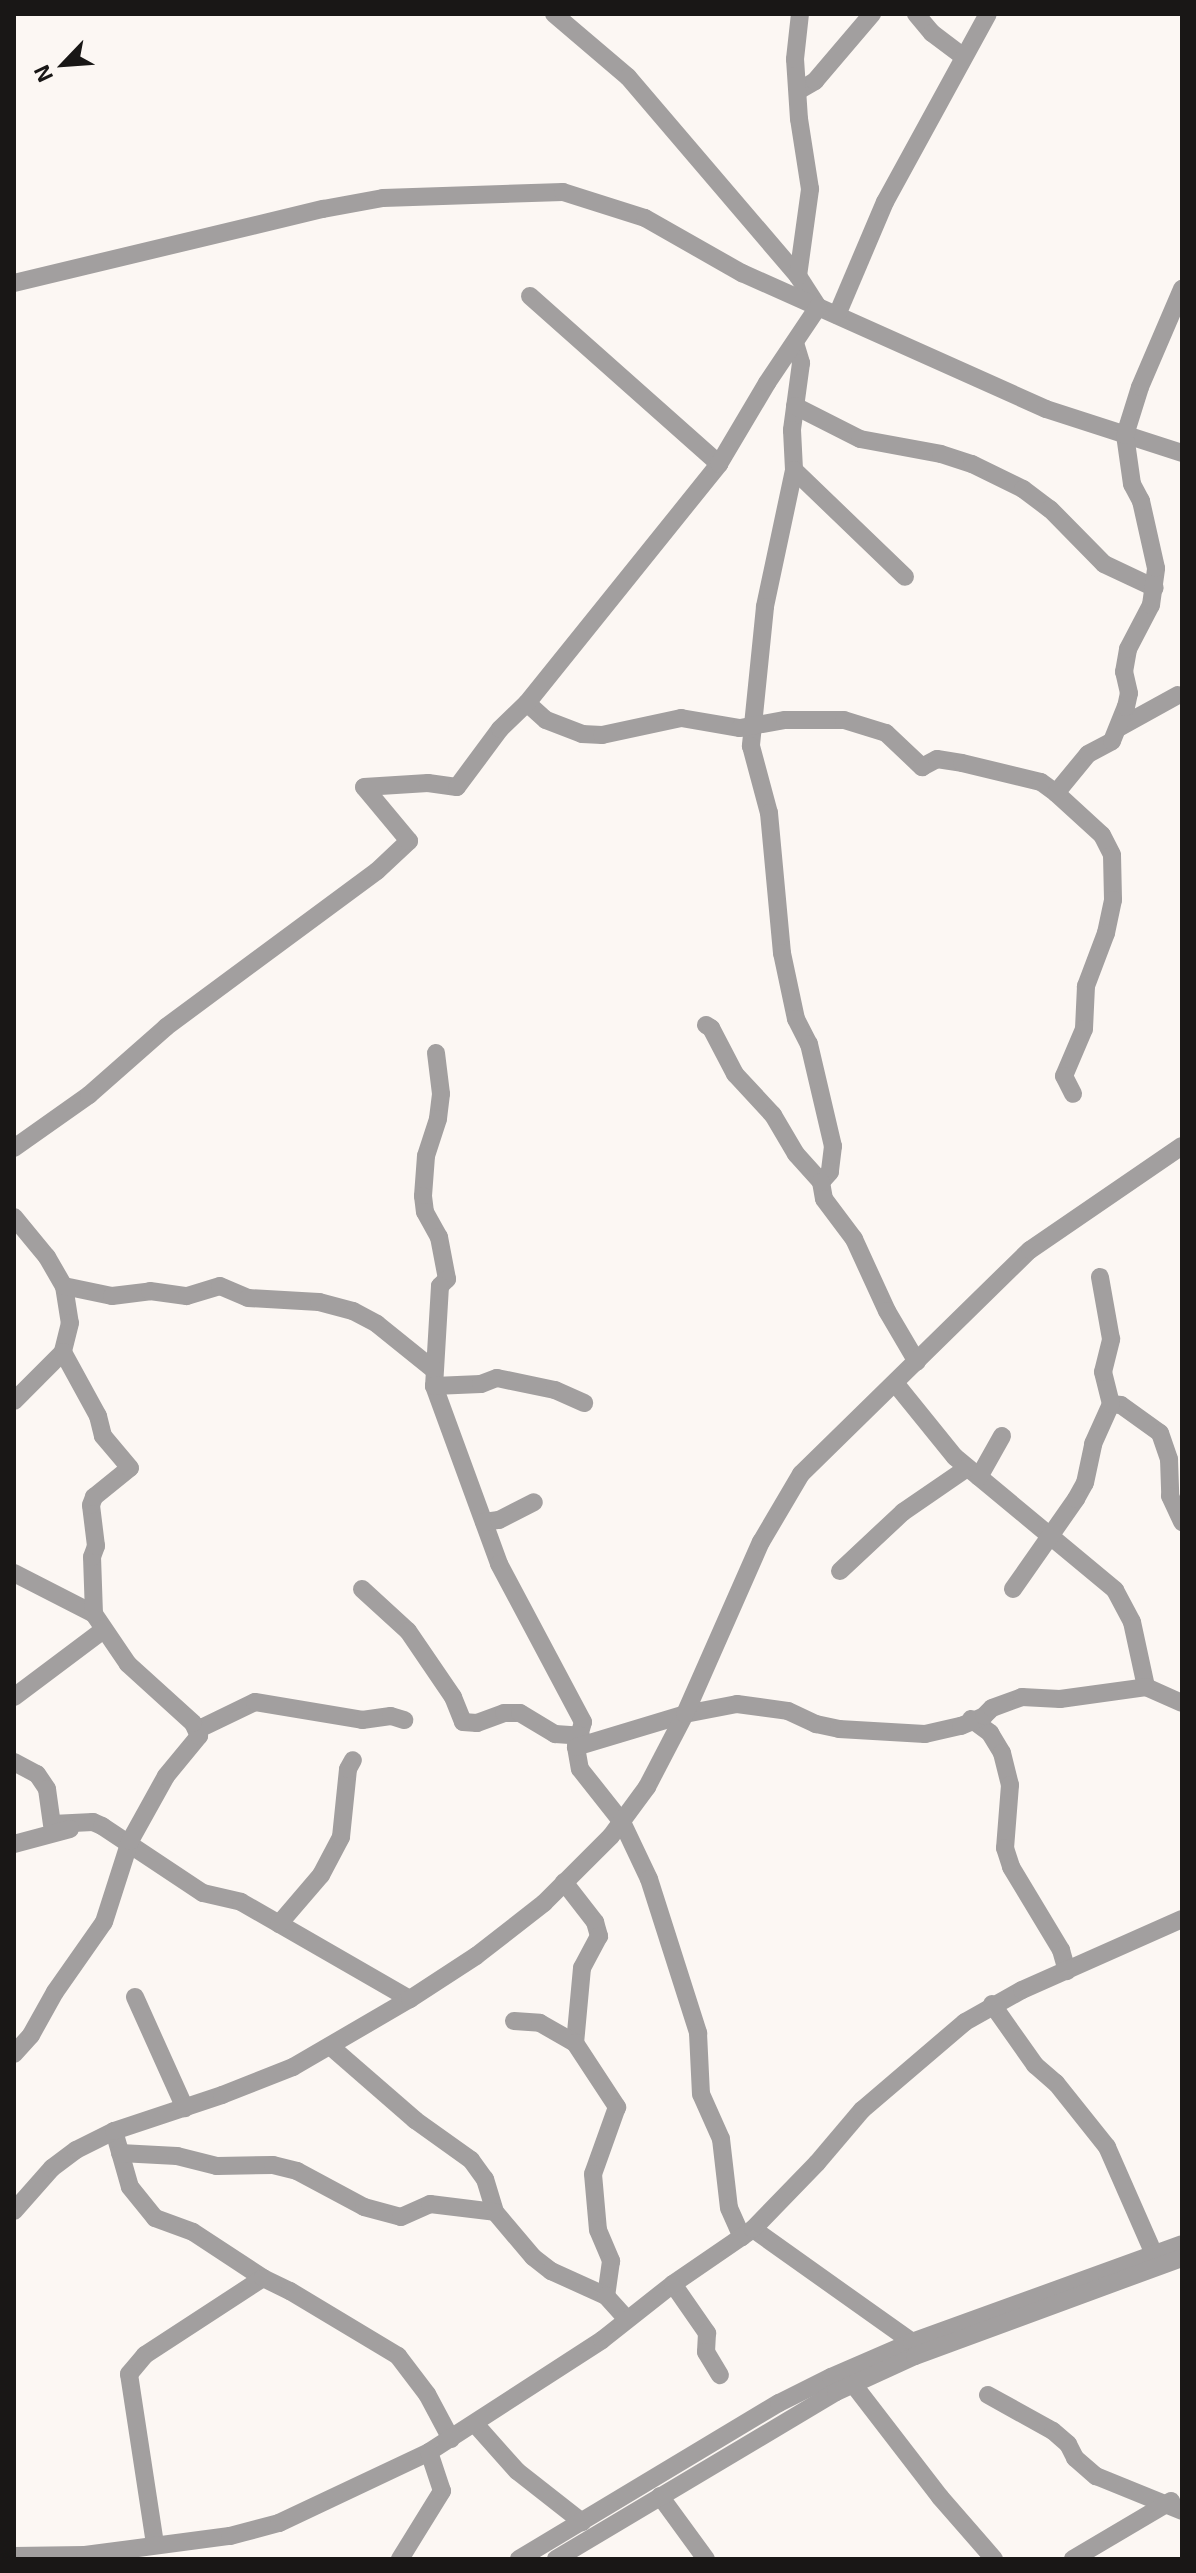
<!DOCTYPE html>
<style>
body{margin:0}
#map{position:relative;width:1196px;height:2573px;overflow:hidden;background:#fcf7f3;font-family:"Exo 2",sans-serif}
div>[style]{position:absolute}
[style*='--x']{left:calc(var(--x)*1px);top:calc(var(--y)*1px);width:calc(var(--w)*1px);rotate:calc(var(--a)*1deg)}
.minor>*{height:18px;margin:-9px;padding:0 9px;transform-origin:9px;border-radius:9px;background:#a29f9f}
span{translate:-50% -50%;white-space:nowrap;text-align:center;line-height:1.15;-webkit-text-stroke:6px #fcf7f3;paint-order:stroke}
.frame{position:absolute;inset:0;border:16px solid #191716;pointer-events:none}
.north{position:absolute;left:24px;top:24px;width:80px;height:80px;-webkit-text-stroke:6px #fcf7f3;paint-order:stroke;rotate:245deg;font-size:22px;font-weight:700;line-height:32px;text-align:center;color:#191716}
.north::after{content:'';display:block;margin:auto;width:28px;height:36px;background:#191716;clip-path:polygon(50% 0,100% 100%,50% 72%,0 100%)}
</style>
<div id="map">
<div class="minor">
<div style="--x:554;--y:14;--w:97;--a:40.4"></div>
<div style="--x:628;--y:77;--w:262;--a:49.5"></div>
<div style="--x:798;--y:276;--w:37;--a:57"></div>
<div style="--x:916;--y:14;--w:25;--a:50"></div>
<div style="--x:932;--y:33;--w:38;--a:37"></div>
<div style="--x:798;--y:91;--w:20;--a:-30"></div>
<div style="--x:815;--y:81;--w:88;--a:-49.6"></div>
<div style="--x:798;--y:276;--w:88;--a:-82.1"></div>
<div style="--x:810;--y:189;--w:71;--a:-98.9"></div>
<div style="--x:799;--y:119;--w:60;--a:-93.8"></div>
<div style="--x:795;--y:59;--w:45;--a:-83.7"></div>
<div style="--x:14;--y:283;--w:318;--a:-13.5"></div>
<div style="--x:323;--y:209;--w:61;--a:-10.4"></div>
<div style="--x:383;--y:198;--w:180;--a:-1.9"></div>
<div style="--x:563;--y:192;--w:86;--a:17.6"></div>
<div style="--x:645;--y:218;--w:112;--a:29.6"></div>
<div style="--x:742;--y:273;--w:333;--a:24.1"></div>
<div style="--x:1046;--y:409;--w:143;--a:17.9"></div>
<div style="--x:530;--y:296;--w:253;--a:41.6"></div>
<div style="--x:837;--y:315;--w:123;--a:-67"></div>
<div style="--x:885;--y:202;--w:214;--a:-61.3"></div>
<div style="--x:795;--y:343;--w:21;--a:73"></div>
<div style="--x:801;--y:363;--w:68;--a:97.7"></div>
<div style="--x:792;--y:430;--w:40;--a:87.1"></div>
<div style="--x:794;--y:470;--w:140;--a:102"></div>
<div style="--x:765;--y:607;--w:140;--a:95.8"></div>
<div style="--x:751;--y:746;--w:69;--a:75"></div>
<div style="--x:769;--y:813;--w:141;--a:84.7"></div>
<div style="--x:782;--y:953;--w:67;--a:78"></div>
<div style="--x:796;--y:1019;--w:28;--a:63"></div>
<div style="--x:809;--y:1044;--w:105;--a:76.8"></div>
<div style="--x:833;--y:1146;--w:26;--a:97"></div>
<div style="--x:830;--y:1172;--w:13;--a:132"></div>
<div style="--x:795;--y:406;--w:73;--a:26.9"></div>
<div style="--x:860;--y:439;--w:82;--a:10.5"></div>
<div style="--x:941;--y:454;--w:33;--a:18"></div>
<div style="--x:972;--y:464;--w:57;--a:26.1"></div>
<div style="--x:1023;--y:489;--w:34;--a:37"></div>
<div style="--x:1050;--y:509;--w:77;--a:45.5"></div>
<div style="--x:1104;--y:564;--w:56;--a:25.2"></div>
<div style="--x:794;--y:470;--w:154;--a:43.9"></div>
<div style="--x:527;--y:703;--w:25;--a:42"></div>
<div style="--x:546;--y:720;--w:39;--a:21"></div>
<div style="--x:582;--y:734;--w:20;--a:3"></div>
<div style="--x:602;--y:735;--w:81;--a:-12.1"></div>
<div style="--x:681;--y:718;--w:60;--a:9.6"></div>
<div style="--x:740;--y:728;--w:46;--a:-10.1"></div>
<div style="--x:785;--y:720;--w:59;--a:0"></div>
<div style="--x:844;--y:720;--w:44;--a:17.2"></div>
<div style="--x:886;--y:733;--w:50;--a:43.4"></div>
<div style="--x:922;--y:767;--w:17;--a:-28"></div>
<div style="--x:937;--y:759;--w:25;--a:9"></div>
<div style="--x:962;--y:763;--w:81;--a:13.5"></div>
<div style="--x:1041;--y:782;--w:19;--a:36"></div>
<div style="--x:1056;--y:793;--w:62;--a:42.4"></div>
<div style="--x:1102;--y:835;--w:22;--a:63"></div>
<div style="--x:1112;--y:855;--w:45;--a:88.7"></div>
<div style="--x:1113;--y:900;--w:34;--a:102"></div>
<div style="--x:1106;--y:933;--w:57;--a:110.7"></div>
<div style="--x:1086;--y:986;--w:43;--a:92.7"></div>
<div style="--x:1084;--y:1029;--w:51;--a:113.1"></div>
<div style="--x:1064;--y:1076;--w:20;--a:63"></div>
<div style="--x:1120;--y:727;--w:66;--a:-28.9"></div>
<div style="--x:364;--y:787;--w:64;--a:-3.6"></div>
<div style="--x:428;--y:783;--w:29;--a:8"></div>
<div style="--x:457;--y:787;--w:72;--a:-53.4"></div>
<div style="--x:500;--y:729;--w:37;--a:-44"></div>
<div style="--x:527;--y:703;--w:307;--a:-51.2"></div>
<div style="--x:719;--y:464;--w:94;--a:-59.3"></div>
<div style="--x:767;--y:383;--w:92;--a:-56.1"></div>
<div style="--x:1056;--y:793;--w:50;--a:-50.6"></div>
<div style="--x:1088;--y:754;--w:27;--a:-28"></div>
<div style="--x:1112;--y:741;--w:37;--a:-68"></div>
<div style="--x:1126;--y:707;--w:14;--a:-78"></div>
<div style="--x:1129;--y:693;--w:22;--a:-103"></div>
<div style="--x:1124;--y:672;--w:23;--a:-80"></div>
<div style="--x:1128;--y:649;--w:50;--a:-62.4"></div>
<div style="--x:1151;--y:605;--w:37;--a:-82"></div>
<div style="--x:1156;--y:568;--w:69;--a:-102.6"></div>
<div style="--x:1141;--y:501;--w:19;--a:-118"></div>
<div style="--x:1132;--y:484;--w:49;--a:-98.1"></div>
<div style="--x:1125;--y:435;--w:50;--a:-72.6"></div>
<div style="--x:1140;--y:387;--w:107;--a:-66.8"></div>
<div style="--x:706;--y:1025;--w:6;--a:31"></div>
<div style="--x:711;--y:1028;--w:52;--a:62.4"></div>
<div style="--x:735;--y:1074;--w:56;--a:47.2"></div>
<div style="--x:773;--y:1115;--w:45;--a:59.5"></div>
<div style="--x:796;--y:1154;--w:38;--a:48"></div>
<div style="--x:821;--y:1182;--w:17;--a:80"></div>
<div style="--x:824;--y:1199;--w:50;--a:53.1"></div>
<div style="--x:854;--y:1239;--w:79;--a:65.4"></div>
<div style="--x:887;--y:1311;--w:59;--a:59.5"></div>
<div style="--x:436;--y:1053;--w:41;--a:83"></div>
<div style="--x:441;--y:1094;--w:25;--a:97"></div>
<div style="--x:438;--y:1119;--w:39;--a:108"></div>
<div style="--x:426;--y:1156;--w:40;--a:94.3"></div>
<div style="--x:423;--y:1196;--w:16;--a:83"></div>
<div style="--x:425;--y:1212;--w:29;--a:61"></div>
<div style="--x:439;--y:1237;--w:43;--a:79.2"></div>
<div style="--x:447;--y:1279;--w:10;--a:135"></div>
<div style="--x:440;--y:1286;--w:100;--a:93.4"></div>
<div style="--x:434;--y:1386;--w:189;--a:69.9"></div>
<div style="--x:499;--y:1564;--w:179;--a:62"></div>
<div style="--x:583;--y:1722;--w:26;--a:106"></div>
<div style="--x:576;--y:1747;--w:22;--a:80"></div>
<div style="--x:580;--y:1769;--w:68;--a:51.6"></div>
<div style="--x:622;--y:1822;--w:63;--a:64.7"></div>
<div style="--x:649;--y:1879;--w:162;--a:72.3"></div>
<div style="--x:698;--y:2033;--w:61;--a:87.2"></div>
<div style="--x:701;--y:2094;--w:49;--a:66"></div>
<div style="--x:721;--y:2139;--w:69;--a:83.4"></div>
<div style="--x:729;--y:2208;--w:32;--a:66"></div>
<div style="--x:14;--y:1148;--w:92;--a:-35.2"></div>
<div style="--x:89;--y:1095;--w:103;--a:-41.4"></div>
<div style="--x:166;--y:1027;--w:262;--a:-36.5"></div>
<div style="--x:377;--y:871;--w:44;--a:-43.2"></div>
<div style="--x:409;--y:841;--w:70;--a:-129.8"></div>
<div style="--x:14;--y:1217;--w:52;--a:50.5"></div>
<div style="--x:47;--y:1257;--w:34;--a:60"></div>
<div style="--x:64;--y:1286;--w:37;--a:81"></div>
<div style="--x:70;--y:1323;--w:30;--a:104"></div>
<div style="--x:63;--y:1352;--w:69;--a:135"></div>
<div style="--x:64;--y:1286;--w:49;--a:11.8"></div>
<div style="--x:112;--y:1296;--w:38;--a:-7"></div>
<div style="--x:150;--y:1291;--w:37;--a:8"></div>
<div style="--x:187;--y:1296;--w:34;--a:-17"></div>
<div style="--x:220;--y:1286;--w:30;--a:23"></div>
<div style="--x:248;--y:1298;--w:71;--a:3.2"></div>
<div style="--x:319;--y:1302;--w:35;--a:15"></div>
<div style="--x:353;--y:1311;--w:27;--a:28"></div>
<div style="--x:377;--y:1324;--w:73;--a:38.9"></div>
<div style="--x:895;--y:1383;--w:95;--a:51"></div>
<div style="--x:955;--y:1457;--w:208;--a:39.7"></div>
<div style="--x:1115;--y:1590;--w:36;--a:62"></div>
<div style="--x:1132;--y:1622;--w:66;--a:77.8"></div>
<div style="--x:1146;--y:1687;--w:39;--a:24"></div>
<div style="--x:434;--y:1386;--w:47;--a:-2.4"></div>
<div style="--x:481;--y:1384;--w:17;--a:-21"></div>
<div style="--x:497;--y:1378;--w:59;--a:11.7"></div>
<div style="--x:555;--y:1390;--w:32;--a:24"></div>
<div style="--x:1111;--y:1404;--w:10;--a:6"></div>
<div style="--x:1121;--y:1405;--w:48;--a:35.7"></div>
<div style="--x:1160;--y:1433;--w:28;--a:71"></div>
<div style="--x:1169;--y:1459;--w:37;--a:88"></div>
<div style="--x:1170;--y:1496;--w:29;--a:65"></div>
<div style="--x:979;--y:1477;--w:47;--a:-60.7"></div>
<div style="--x:484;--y:1522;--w:15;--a:-8"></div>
<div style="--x:499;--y:1520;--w:39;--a:-27"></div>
<div style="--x:840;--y:1571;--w:86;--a:-43.1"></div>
<div style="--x:903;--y:1512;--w:78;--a:-34.5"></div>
<div style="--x:14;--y:1573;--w:90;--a:27.1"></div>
<div style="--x:362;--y:1589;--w:62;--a:42.4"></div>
<div style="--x:408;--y:1631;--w:80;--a:55.7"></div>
<div style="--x:453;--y:1697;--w:27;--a:68"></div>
<div style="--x:463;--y:1722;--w:14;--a:4"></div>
<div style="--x:477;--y:1723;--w:29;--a:-20"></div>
<div style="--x:504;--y:1713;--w:16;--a:0"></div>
<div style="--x:520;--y:1713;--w:41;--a:31"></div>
<div style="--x:555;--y:1734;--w:26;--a:4"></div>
<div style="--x:1013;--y:1589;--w:110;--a:-55"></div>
<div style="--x:1076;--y:1499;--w:18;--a:-61"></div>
<div style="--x:1085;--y:1483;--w:40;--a:-78"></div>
<div style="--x:1093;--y:1444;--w:44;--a:-65.8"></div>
<div style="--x:1111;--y:1404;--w:33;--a:-104"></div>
<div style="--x:1103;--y:1372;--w:34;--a:-76"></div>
<div style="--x:1111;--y:1339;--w:63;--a:-100.1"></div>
<div style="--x:14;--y:1697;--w:110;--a:-36.9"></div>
<div style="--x:971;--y:1719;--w:24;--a:36"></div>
<div style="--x:990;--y:1733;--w:23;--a:59"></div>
<div style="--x:1002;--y:1753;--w:33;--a:76"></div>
<div style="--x:1010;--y:1785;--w:63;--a:94.5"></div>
<div style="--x:1005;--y:1848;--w:20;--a:72"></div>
<div style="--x:1011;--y:1867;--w:97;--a:58.9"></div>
<div style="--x:1061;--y:1950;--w:22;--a:74"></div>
<div style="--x:197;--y:1730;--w:64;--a:-25.8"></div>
<div style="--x:255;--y:1702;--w:109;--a:9.5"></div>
<div style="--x:362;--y:1720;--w:29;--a:-8"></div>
<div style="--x:391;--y:1716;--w:14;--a:17"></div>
<div style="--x:576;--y:1747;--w:114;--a:-16.8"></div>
<div style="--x:685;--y:1714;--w:53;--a:-10.9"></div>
<div style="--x:737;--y:1704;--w:51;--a:7.8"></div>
<div style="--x:788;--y:1711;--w:31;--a:25"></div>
<div style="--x:816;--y:1724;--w:24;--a:12"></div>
<div style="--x:839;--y:1729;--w:86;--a:3.3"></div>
<div style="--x:925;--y:1734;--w:37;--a:-13"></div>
<div style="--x:961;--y:1726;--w:25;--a:-23"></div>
<div style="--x:984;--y:1716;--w:11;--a:-45"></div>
<div style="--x:992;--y:1708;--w:32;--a:-20"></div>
<div style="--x:1022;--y:1697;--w:38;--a:3"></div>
<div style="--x:1060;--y:1699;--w:87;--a:-7.9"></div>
<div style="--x:14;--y:1762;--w:26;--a:28"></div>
<div style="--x:37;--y:1774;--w:18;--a:56"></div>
<div style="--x:47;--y:1789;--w:35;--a:82"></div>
<div style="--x:52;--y:1824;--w:41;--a:-2.8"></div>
<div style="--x:93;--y:1822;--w:10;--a:24"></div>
<div style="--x:102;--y:1826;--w:121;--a:33.6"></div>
<div style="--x:203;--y:1893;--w:39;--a:13"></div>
<div style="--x:241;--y:1902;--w:195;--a:29.9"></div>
<div style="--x:14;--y:1844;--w:58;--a:-15"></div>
<div style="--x:564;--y:1882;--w:51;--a:52.2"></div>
<div style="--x:595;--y:1922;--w:15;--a:74"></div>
<div style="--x:599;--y:1936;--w:36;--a:118"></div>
<div style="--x:582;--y:1968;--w:75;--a:95.3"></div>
<div style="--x:279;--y:1924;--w:65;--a:-49.4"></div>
<div style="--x:321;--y:1875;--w:43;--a:-62.2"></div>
<div style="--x:341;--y:1837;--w:68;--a:-84.1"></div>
<div style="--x:348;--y:1769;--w:10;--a:-61"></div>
<div style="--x:135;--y:1997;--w:122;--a:65.8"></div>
<div style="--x:992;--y:2004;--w:75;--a:54.8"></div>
<div style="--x:1035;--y:2065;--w:28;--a:41"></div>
<div style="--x:1056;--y:2083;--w:82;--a:51.4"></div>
<div style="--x:1107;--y:2147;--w:117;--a:66.3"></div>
<div style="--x:514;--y:2021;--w:26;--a:4"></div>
<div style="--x:540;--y:2023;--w:40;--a:29.7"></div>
<div style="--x:575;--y:2043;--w:77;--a:56.7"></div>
<div style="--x:617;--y:2107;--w:71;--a:109.7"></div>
<div style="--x:593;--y:2174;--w:56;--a:84.9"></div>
<div style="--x:598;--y:2230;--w:34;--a:67"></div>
<div style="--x:611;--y:2261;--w:35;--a:98"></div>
<div style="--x:330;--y:2046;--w:113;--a:41"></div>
<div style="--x:415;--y:2120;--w:69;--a:35.5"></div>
<div style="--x:471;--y:2160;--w:24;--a:54"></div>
<div style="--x:485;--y:2179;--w:34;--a:73"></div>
<div style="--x:495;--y:2212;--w:59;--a:49.8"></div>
<div style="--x:533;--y:2257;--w:23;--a:38"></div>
<div style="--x:551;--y:2271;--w:60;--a:24.4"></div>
<div style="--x:606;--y:2296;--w:31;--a:48"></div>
<div style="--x:14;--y:2054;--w:25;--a:-48"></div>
<div style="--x:31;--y:2035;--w:49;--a:-60.8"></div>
<div style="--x:55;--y:1992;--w:85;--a:-55"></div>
<div style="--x:104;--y:1922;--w:85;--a:-72.2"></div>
<div style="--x:130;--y:1841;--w:74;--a:-61"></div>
<div style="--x:166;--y:1776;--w:52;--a:-50.5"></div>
<div style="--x:199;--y:1736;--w:14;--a:-115"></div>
<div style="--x:193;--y:1723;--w:88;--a:-137.8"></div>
<div style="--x:128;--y:1664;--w:60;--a:-124.2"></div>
<div style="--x:94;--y:1614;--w:57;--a:-92"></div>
<div style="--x:92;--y:1557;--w:12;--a:-70"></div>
<div style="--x:96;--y:1546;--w:41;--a:-97"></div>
<div style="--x:91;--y:1505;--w:9;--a:-69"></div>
<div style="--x:94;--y:1497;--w:46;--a:-38.9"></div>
<div style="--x:130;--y:1468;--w:42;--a:-130.2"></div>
<div style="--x:103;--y:1436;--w:21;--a:-104"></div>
<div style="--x:98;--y:1416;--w:73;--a:-118.7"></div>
<div style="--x:114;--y:2131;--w:58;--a:74.1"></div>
<div style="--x:130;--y:2187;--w:40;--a:51"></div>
<div style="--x:155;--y:2218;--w:40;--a:20.2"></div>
<div style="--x:193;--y:2232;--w:84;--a:33.3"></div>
<div style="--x:263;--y:2278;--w:141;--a:146.9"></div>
<div style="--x:145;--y:2355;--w:25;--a:130"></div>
<div style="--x:129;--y:2374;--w:172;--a:81.3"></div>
<div style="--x:120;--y:2153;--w:57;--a:3"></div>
<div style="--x:177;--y:2156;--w:41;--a:14"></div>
<div style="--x:217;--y:2166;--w:56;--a:-1"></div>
<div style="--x:273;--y:2165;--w:25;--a:14"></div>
<div style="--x:297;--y:2171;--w:76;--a:28.2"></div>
<div style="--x:364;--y:2207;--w:38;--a:15"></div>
<div style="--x:401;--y:2217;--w:32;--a:-24"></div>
<div style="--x:430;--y:2204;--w:65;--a:7"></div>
<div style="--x:14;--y:2211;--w:57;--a:-48.5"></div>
<div style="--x:52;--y:2168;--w:30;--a:-37"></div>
<div style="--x:76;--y:2150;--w:42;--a:-26.6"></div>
<div style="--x:114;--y:2131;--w:114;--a:-18.4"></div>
<div style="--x:222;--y:2095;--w:76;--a:-21.5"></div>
<div style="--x:293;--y:2067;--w:135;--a:-30.2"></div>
<div style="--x:410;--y:1999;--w:79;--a:-33.1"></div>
<div style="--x:476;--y:1956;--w:86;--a:-37.9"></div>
<div style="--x:544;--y:1903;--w:95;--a:-45"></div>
<div style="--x:611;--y:1836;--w:61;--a:-53.7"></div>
<div style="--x:647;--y:1787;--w:82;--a:-62.5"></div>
<div style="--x:685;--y:1714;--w:188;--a:-66.2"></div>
<div style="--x:761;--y:1542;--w:79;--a:-59.5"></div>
<div style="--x:801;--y:1474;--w:320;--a:-44.4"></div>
<div style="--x:1030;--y:1250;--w:184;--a:-34.4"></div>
<div style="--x:753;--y:2229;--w:195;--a:35.4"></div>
<div style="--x:263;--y:2278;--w:30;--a:26"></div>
<div style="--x:290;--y:2291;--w:126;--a:31"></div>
<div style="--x:398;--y:2356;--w:48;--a:52.7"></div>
<div style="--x:427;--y:2394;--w:51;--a:61.9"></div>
<div style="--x:673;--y:2284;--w:60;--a:55.2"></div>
<div style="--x:707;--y:2333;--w:19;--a:93"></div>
<div style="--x:706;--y:2352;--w:27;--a:59"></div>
<div style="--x:853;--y:2384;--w:143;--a:52.4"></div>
<div style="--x:940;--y:2497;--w:82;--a:48.9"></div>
<div style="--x:988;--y:2395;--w:74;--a:29"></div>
<div style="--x:1053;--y:2431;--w:20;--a:41"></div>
<div style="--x:1068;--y:2444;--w:16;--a:63"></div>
<div style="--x:1075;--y:2458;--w:28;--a:41"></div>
<div style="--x:1096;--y:2476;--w:93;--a:22.1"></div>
<div style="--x:476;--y:2425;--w:62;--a:48.3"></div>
<div style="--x:517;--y:2471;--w:83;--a:38.1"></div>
<div style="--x:660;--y:2496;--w:78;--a:53.9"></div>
<div style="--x:14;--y:2556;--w:71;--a:-0.8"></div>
<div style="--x:85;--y:2555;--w:146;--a:-7.5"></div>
<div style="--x:230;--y:2536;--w:51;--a:-14.9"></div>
<div style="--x:279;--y:2523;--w:166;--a:-25.3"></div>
<div style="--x:429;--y:2452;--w:206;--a:-32.9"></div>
<div style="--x:602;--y:2340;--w:90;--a:-38.3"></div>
<div style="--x:673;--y:2284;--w:97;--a:-34.5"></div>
<div style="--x:753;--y:2229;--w:92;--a:-45.9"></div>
<div style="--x:817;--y:2163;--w:70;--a:-49.7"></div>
<div style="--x:862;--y:2110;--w:135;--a:-40.5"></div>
<div style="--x:965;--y:2022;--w:65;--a:-29.3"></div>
<div style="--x:1022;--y:1990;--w:175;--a:-23.9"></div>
<div style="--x:400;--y:2559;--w:80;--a:-58.3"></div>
<div style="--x:442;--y:2491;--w:41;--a:-108.4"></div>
<div style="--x:519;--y:2559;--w:303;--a:-31"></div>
<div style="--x:779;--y:2403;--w:58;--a:-26.6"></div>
<div style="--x:831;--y:2377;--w:88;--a:-23.4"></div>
<div style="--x:912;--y:2342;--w:287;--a:-19.9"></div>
<div style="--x:556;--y:2559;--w:326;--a:-30.8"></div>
<div style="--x:836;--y:2392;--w:87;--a:-24.5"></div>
<div style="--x:915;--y:2356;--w:284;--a:-20.2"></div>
<div style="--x:1073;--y:2559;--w:114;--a:-30.6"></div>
</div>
<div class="frame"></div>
<div class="north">N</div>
</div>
